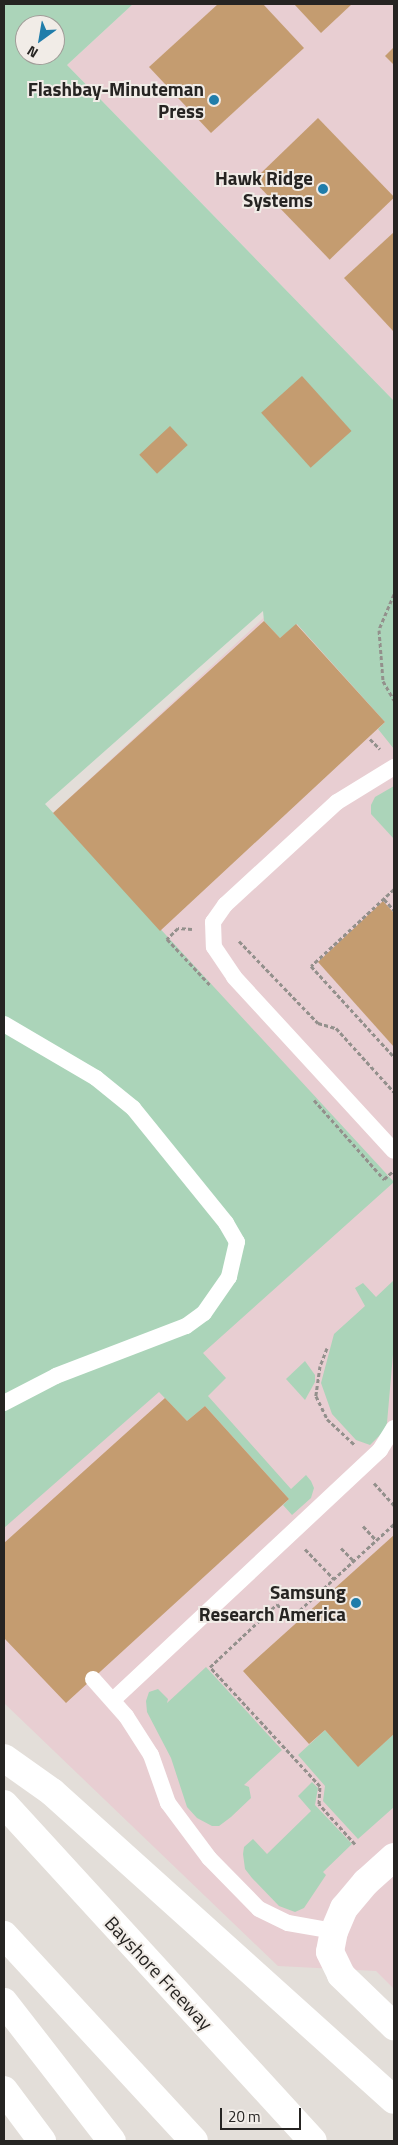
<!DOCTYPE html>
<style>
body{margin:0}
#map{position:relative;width:398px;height:2145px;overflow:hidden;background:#e3ded9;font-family:"Titillium Web",sans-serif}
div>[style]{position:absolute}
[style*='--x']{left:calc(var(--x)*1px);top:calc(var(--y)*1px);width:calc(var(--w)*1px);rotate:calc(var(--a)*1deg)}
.commercial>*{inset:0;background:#e8ced2}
.green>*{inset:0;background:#abd4b9}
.building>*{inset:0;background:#c49c70;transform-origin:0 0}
.path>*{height:3px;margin-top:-1.5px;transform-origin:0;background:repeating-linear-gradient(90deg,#93908c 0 4px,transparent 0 6.5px)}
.service>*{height:16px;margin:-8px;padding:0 8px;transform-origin:8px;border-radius:8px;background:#fff}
.minor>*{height:28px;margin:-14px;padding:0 14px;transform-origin:14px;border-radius:14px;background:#fff}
.secondary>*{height:28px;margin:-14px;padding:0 14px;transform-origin:14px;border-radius:14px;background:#fff}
.motorway>*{height:28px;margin:-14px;padding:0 14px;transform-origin:14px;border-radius:14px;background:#fff}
.dots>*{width:14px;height:14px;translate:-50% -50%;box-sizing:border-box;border:2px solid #f1ece7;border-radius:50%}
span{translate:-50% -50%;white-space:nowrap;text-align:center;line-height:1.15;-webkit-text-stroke:4px #f1ece7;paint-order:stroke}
.poi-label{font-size:19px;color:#262422;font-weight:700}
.right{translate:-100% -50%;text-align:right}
.street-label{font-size:19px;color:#262422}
.frame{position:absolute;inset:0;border:5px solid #262422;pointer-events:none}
.north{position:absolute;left:15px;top:15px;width:50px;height:50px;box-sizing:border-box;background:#f1ece7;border:1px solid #a09c98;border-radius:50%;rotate:212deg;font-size:14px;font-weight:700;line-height:20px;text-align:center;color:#262422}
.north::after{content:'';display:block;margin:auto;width:18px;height:22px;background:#207daa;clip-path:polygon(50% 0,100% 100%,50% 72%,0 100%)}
.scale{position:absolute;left:220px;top:2108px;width:81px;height:22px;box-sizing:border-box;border:2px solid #262422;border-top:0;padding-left:6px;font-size:15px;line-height:18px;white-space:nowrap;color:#262422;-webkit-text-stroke:4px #f1ece7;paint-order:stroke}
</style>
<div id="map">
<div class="commercial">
<div style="clip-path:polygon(133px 4px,394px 4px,394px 401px,67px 65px)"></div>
<div style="clip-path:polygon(394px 497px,394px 1989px,376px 1971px,278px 1966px,4px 1703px,4px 1526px,243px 1020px,53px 813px)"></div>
</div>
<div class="green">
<div style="clip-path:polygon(evenodd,4px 4px,133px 4px,67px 65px,394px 401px,394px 749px,378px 729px,385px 722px,297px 624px,280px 638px,264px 621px,263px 611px,45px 804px,394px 1182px,203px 1353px,226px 1378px,208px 1396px,291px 1489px,306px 1475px,311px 1481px,314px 1488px,311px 1498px,292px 1515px,283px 1505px,289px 1499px,205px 1406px,187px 1421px,159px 1392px,4px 1528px,4px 4px,25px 25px,55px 25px,55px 55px,25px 55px,25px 25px)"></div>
<div style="clip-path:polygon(394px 786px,394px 839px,371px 814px,371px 805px,375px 797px)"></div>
<div style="clip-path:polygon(394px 1280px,394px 1343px,387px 1423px,384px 1431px,370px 1445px,356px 1440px,332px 1414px,321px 1383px,334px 1334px,365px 1306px,355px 1288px,363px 1283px,376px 1297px)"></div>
<div style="clip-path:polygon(305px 1361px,315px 1375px,315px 1382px,305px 1400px,286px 1379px)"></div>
<div style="clip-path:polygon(206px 1667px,282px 1750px,244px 1785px,249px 1787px,251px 1798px,231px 1817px,219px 1826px,212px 1826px,197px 1818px,187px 1807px,171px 1758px,147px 1712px,146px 1701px,149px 1692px,158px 1689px,168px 1699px,167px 1703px)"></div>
<div style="clip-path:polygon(325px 1730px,358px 1766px,394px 1734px,394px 1807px,358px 1839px,323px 1801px,325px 1786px,298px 1755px)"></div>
<div style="clip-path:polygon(312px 1782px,318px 1788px,315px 1805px,352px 1844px,323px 1872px,326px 1875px,304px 1908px,295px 1912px,279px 1906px,252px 1878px,245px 1869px,243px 1854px,244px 1847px,253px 1839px,267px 1854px,311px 1811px,298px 1796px)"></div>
</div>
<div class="building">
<div style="clip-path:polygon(218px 4px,263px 4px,304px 48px,211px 133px,149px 67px)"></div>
<div style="clip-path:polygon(294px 4px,352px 4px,321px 33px)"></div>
<div style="clip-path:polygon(394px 47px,394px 65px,385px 56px)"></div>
<div style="left:318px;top:118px;width:110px;height:90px;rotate:46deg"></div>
<div style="clip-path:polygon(394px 232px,394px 332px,344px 278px)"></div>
<div style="left:302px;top:376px;width:74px;height:55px;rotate:48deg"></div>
<div style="left:170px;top:426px;width:26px;height:42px;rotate:47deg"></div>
<div style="clip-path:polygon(264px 621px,280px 638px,296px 624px,385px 722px,160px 931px,53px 813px)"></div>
<div style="clip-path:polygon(383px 901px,394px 913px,394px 1047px,318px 962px)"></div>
<div style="clip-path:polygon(165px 1398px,187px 1421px,205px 1406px,289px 1499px,66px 1703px,4px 1638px,4px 1543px)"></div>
<div style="clip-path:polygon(394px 1535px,394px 1734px,358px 1767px,325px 1730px,309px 1744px,243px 1671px)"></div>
</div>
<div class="path">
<div style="--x:394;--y:594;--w:39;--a:113"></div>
<div style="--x:379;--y:630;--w:51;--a:85.5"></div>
<div style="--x:383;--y:681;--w:22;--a:60"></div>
<div style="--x:370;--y:739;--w:14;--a:45"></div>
<div style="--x:394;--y:889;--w:113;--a:137.1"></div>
<div style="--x:311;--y:966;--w:123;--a:47.6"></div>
<div style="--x:384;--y:899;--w:15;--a:48"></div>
<div style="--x:192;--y:929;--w:14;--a:-176"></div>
<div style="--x:178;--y:928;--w:16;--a:135"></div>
<div style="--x:167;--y:939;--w:64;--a:46.9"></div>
<div style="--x:239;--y:941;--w:114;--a:46.1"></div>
<div style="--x:318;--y:1023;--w:19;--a:16"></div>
<div style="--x:336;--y:1028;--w:86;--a:47.8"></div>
<div style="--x:314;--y:1100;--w:106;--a:48.5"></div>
<div style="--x:384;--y:1179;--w:11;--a:-41"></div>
<div style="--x:327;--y:1348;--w:19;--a:111"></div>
<div style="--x:320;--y:1366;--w:30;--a:98"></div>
<div style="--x:316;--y:1396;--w:25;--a:64"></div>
<div style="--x:327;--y:1419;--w:38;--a:43"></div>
<div style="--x:374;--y:1483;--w:30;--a:48"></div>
<div style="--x:363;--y:1526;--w:19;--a:47"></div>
<div style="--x:341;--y:1548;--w:18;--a:45"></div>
<div style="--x:305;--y:1549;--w:42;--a:46"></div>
<div style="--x:355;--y:1844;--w:54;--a:-132"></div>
<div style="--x:319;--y:1804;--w:18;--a:-87"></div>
<div style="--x:320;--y:1786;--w:162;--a:-132.7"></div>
<div style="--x:210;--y:1667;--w:92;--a:-43.2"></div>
<div style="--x:277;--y:1604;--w:20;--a:49"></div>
<div style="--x:290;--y:1619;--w:141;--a:-42.4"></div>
</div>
<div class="service">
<div style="--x:394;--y:767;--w:67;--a:148.4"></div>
<div style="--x:337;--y:802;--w:152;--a:137.4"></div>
<div style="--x:225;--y:905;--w:21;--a:125"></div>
<div style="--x:213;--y:922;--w:25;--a:88"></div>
<div style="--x:214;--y:947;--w:36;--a:56"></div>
<div style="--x:234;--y:977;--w:236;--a:47.4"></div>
<div style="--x:4;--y:1024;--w:107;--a:30.4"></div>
<div style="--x:96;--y:1078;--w:48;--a:39"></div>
<div style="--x:133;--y:1108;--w:148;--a:51"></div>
<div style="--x:226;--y:1223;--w:22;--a:60"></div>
<div style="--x:237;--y:1242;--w:36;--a:103"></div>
<div style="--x:229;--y:1277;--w:44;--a:124.8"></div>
<div style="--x:204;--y:1313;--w:22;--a:144"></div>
<div style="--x:186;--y:1326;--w:139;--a:159"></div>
<div style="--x:56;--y:1376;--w:59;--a:152.6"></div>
<div style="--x:93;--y:1679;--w:50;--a:48.3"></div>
<div style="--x:126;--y:1716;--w:46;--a:57.3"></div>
<div style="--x:151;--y:1755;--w:51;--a:70.5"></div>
<div style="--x:168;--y:1803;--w:69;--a:53.3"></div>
<div style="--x:209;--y:1858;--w:71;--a:45.6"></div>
<div style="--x:259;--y:1909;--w:32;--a:26"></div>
<div style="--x:288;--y:1923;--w:47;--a:9.9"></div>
<div style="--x:113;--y:1700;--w:366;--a:-43.1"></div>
<div style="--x:380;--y:1450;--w:26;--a:-58"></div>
</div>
<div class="minor">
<div style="--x:394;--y:1857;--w:38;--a:138"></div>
<div style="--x:366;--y:1882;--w:34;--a:130"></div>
<div style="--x:344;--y:1908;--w:25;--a:113"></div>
<div style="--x:334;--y:1931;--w:21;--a:101"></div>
<div style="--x:330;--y:1952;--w:25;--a:64"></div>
<div style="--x:341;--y:1975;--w:74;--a:43.9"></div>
</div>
<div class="secondary">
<div style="--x:4;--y:2090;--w:64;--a:53.3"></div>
</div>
<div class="motorway">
<div style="--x:4;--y:1758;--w:59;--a:35.3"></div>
<div style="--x:52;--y:1792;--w:460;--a:42"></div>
<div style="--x:4;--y:1804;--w:457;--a:47.5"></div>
<div style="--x:4;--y:1935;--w:280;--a:47.3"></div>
<div style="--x:4;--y:2002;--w:176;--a:52.2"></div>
</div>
<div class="dots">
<div style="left:214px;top:100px;background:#207daa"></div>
<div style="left:323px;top:189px;background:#207daa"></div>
<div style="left:356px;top:1603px;background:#207daa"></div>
</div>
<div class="poi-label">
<span class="right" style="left:204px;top:100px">Flashbay-Minuteman<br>Press</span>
<span class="right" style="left:313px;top:189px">Hawk Ridge<br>Systems</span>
<span class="right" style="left:346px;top:1603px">Samsung<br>Research America</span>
</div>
<div class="street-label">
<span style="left:159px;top:1973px;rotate:47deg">Bayshore Freeway</span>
</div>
<div class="frame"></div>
<div class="north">N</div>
<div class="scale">20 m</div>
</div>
